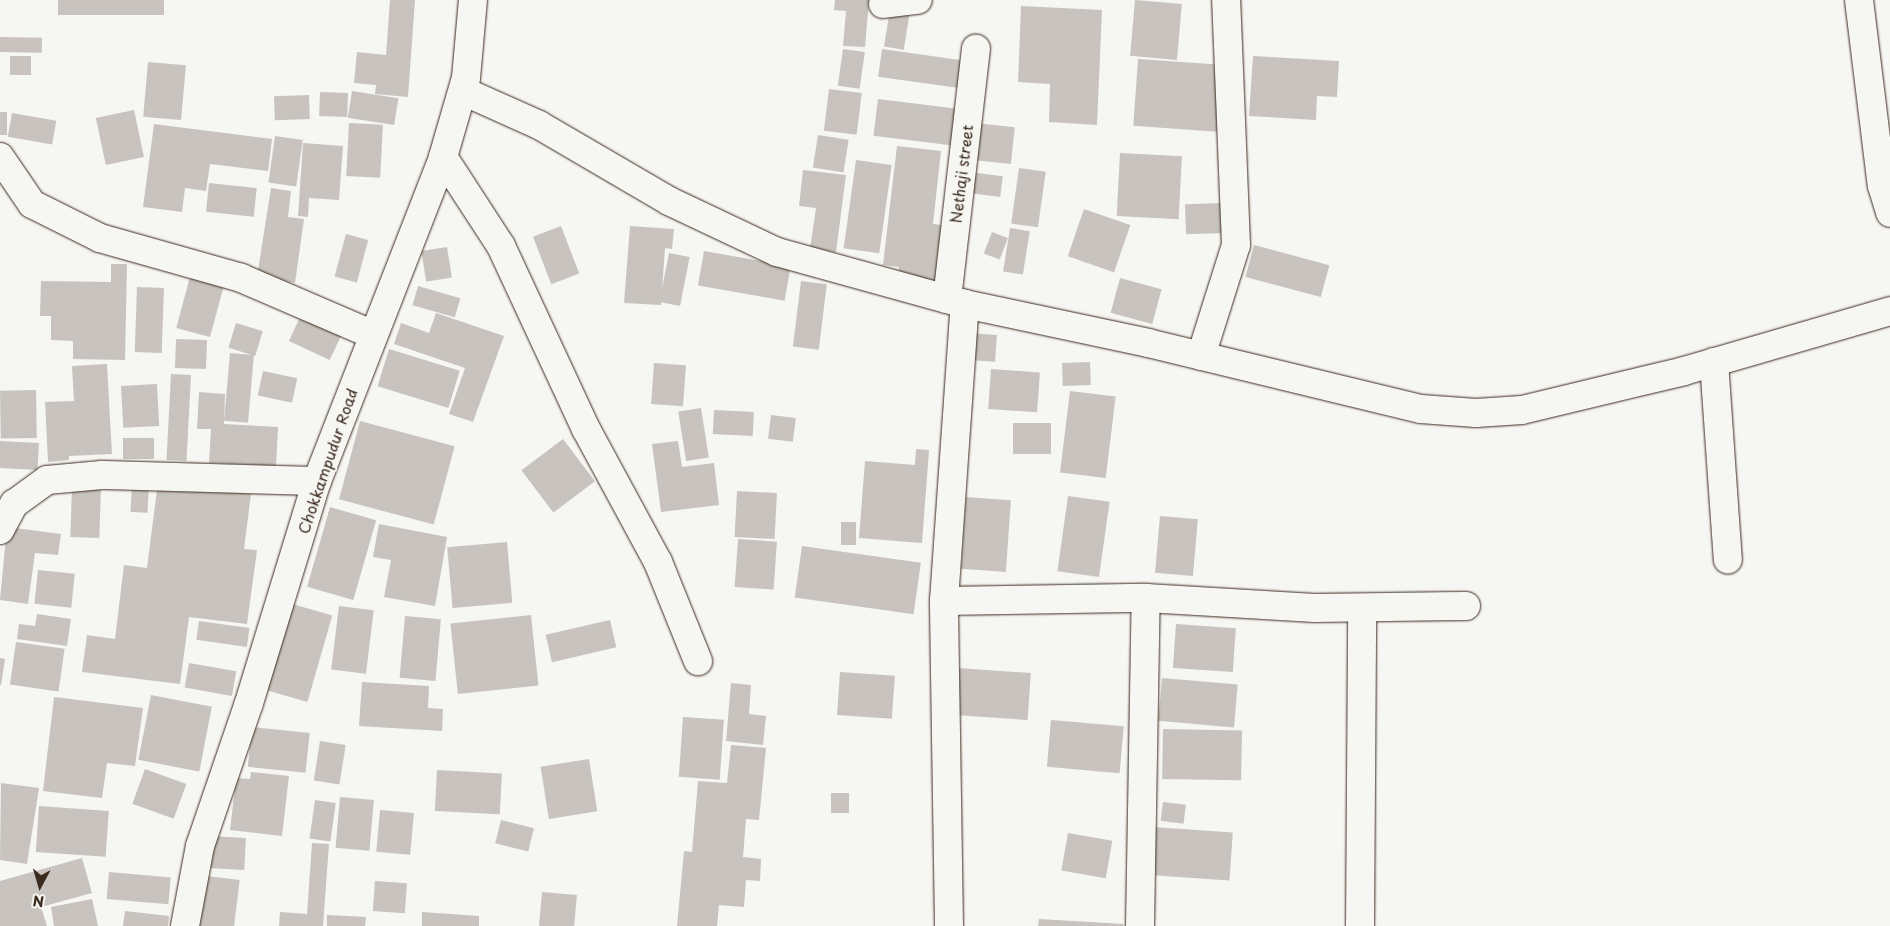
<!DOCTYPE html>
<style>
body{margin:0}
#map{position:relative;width:1890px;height:926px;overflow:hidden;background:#f6f6f2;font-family:"Playpen Sans",sans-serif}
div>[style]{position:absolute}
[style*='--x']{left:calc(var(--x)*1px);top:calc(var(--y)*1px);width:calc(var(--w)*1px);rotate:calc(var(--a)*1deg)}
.building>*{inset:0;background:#c8c3be;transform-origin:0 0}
.roads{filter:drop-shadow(0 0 1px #3b2a1e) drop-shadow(0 0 1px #3b2a1e)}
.minor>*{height:28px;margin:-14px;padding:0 14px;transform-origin:14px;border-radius:14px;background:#f6f6f2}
.tertiary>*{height:28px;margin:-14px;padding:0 14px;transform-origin:14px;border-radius:14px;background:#f6f6f2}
span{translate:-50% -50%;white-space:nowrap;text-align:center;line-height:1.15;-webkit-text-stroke:4px #f6f6f2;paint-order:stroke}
.street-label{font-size:15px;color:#3b2a1e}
.north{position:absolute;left:15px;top:861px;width:50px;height:50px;-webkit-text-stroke:4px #f6f6f2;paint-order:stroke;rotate:186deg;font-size:14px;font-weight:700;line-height:20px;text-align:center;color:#3b2a1e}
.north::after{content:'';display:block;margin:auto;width:18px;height:22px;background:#3b2a1e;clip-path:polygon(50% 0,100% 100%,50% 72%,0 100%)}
</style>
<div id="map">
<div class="building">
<div style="left:58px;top:0;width:106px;height:15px"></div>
<div style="clip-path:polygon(390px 0,415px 0,408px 97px,375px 94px,376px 85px,354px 83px,357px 52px,386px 55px)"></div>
<div style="clip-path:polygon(835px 0,869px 0,865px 47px,843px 46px,846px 11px,834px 10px)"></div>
<div style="left:1135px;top:0;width:47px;height:56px;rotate:5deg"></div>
<div style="clip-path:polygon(1021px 6px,1102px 10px,1097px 125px,1049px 122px,1050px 84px,1018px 82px)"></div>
<div style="left:890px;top:9px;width:20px;height:38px;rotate:9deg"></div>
<div style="left:0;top:37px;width:42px;height:15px;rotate:1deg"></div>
<div style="left:843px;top:49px;width:22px;height:37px;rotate:8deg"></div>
<div style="left:882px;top:49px;width:89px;height:28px;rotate:8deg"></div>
<div style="left:10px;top:56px;width:21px;height:19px"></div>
<div style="clip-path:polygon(1253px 56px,1339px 61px,1337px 97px,1317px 96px,1316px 120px,1249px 116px)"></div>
<div style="left:1138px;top:59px;width:87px;height:67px;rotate:4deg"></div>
<div style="left:148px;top:62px;width:38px;height:55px;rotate:5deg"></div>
<div style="left:829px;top:89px;width:33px;height:42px;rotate:7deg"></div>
<div style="left:352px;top:91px;width:47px;height:27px;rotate:9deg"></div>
<div style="left:320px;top:92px;width:28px;height:24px;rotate:2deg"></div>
<div style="left:309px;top:95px;width:24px;height:35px;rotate:88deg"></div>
<div style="left:878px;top:99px;width:88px;height:37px;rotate:7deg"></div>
<div style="left:134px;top:110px;width:48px;height:39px;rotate:78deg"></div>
<div style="left:0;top:112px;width:7px;height:23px"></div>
<div style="left:12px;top:113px;width:45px;height:24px;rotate:10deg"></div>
<div style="left:349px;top:123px;width:34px;height:53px;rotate:3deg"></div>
<div style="left:975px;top:123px;width:40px;height:37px;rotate:6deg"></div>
<div style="clip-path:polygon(154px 124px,272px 139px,268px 171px,210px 164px,206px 191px,185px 188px,182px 212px,143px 207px)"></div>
<div style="left:818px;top:135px;width:31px;height:33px;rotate:9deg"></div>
<div style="left:275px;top:136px;width:28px;height:47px;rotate:8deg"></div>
<div style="clip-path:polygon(303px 143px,343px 146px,339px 200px,309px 198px,308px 217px,298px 216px)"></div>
<div style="clip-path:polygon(897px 146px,941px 151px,933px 224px,950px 226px,944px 283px,898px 278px,899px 267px,883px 265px)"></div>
<div style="left:1120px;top:153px;width:62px;height:63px;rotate:3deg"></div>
<div style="left:856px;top:160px;width:36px;height:89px;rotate:8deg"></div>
<div style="left:1019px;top:168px;width:27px;height:56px;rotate:8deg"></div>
<div style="clip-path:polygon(803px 170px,846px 175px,836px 252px,810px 249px,816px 208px,799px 206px)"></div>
<div style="left:969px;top:172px;width:34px;height:21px;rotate:7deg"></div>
<div style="left:209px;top:183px;width:48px;height:29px;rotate:6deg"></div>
<div style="clip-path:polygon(271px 188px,291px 191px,288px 217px,304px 219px,295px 283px,257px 277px)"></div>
<div style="left:1223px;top:203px;width:30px;height:38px;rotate:88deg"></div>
<div style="left:1084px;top:209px;width:49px;height:50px;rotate:19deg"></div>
<div style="left:561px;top:226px;width:51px;height:30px;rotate:69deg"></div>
<div style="clip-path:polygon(630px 226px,674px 229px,672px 249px,665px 248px,661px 305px,624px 303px)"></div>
<div style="left:1010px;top:228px;width:20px;height:44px;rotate:9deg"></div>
<div style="left:992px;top:232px;width:17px;height:23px;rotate:21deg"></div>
<div style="left:346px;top:234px;width:23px;height:44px;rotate:15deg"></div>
<div style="left:1254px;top:245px;width:78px;height:33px;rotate:15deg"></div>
<div style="left:447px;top:247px;width:31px;height:26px;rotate:81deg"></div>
<div style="left:704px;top:251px;width:88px;height:35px;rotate:10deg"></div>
<div style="left:669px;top:253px;width:21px;height:50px;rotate:11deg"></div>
<div style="clip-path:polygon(111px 264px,127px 264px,125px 360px,73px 359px,73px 341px,51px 340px,51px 316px,40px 316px,41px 281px,111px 282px)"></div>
<div style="left:191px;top:273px;width:35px;height:57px;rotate:15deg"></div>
<div style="left:1120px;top:278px;width:43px;height:36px;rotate:15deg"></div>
<div style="left:801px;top:281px;width:26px;height:66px;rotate:7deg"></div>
<div style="left:418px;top:286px;width:44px;height:20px;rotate:16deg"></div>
<div style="left:137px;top:287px;width:27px;height:65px;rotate:2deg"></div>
<div style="left:302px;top:313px;width:45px;height:31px;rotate:25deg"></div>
<div style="clip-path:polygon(436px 313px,504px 336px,473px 422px,449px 414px,465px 368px,394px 344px,401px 323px,429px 333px)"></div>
<div style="left:236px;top:323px;width:28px;height:26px;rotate:17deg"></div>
<div style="left:970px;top:333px;width:27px;height:27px;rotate:4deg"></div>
<div style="left:176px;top:339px;width:31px;height:29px;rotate:2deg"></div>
<div style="left:389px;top:349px;width:74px;height:39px;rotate:17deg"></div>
<div style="left:230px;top:353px;width:24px;height:68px;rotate:5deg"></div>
<div style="left:1090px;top:362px;width:23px;height:28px;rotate:88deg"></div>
<div style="left:654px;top:363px;width:32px;height:41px;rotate:4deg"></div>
<div style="clip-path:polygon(107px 364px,112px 454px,69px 456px,69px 460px,48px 462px,45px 402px,74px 401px,72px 366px)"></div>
<div style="left:991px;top:369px;width:49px;height:40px;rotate:4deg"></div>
<div style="left:263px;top:371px;width:35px;height:25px;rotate:12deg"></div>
<div style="left:171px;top:374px;width:20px;height:86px;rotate:3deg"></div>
<div style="left:157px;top:384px;width:42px;height:36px;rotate:87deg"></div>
<div style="left:36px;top:390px;width:48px;height:36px;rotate:89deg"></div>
<div style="left:1070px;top:391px;width:46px;height:82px;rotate:7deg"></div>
<div style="clip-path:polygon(199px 392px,225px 394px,224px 424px,278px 427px,276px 466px,209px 463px,211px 429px,197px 429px)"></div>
<div style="left:701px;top:408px;width:50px;height:23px;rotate:81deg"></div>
<div style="left:714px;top:410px;width:40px;height:24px;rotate:3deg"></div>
<div style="left:771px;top:415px;width:25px;height:24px;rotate:7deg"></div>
<div style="left:360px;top:421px;width:98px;height:81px;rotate:15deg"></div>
<div style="left:1051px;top:423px;width:31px;height:38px;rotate:90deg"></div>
<div style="left:123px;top:438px;width:31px;height:21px"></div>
<div style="left:563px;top:439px;width:53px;height:52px;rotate:53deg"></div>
<div style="left:0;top:441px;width:39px;height:27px;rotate:3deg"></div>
<div style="clip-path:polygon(678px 441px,682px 467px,714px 463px,719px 505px,661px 512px,652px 444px)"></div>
<div style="clip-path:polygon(916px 449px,929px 450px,922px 543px,859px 538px,865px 461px,915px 465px)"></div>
<div style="clip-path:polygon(158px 482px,251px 494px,244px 549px,257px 550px,247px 624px,189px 617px,180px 684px,82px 672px,87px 635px,115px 639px,124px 565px,147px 568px)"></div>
<div style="left:132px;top:484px;width:17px;height:28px;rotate:3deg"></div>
<div style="left:72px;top:488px;width:29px;height:49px;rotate:2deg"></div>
<div style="left:737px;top:491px;width:40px;height:46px;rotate:3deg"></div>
<div style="left:1068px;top:496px;width:42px;height:76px;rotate:8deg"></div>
<div style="left:966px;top:497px;width:45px;height:72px;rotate:4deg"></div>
<div style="left:330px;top:507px;width:48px;height:83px;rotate:16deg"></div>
<div style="left:1160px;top:516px;width:38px;height:57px;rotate:5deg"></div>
<div style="left:841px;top:522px;width:15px;height:23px"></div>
<div style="clip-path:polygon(379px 524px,447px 537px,435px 606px,384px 597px,391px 560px,373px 557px)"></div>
<div style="clip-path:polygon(7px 527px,61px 534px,58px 555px,35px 553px,28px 604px,0 600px)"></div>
<div style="left:738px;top:539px;width:39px;height:48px;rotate:4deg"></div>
<div style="left:507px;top:542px;width:61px;height:60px;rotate:85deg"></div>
<div style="left:802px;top:546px;width:120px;height:52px;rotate:8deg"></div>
<div style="left:38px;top:570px;width:37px;height:34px;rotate:6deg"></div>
<div style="left:289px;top:603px;width:45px;height:90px;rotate:16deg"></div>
<div style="left:339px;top:606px;width:35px;height:64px;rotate:7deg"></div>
<div style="clip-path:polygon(37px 614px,71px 619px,67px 646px,17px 639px,19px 624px,35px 626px)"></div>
<div style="left:531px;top:615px;width:71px;height:81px;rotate:84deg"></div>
<div style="left:405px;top:616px;width:36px;height:62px;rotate:5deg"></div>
<div style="left:610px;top:620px;width:28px;height:66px;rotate:77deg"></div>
<div style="left:199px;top:621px;width:51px;height:19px;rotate:8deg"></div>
<div style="left:1176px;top:624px;width:60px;height:44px;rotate:4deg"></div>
<div style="left:16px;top:642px;width:49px;height:43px;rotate:8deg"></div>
<div style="clip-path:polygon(0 658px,5px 659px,1px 685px,0 685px)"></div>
<div style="left:189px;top:663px;width:48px;height:25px;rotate:10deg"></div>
<div style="left:958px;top:668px;width:73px;height:47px;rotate:4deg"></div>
<div style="left:840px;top:672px;width:55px;height:43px;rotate:4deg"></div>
<div style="left:1162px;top:678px;width:76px;height:43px;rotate:5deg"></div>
<div style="clip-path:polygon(362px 682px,429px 686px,428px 708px,443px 709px,442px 731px,359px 726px)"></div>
<div style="clip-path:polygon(731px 683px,751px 685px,749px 714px,766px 716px,763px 745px,726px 741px)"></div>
<div style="left:151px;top:695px;width:62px;height:66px;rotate:11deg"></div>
<div style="clip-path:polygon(54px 697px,143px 708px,135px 766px,107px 763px,102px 798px,43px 791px)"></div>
<div style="left:683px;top:717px;width:41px;height:60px;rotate:4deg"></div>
<div style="left:1051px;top:720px;width:73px;height:47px;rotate:5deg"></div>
<div style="left:252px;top:727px;width:58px;height:40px;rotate:6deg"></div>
<div style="left:1163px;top:729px;width:79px;height:50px;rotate:1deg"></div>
<div style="left:320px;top:741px;width:26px;height:40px;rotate:9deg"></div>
<div style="clip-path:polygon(731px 745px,766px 748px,759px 820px,746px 819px,743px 857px,761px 859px,760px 881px,746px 880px,744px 907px,719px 905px,717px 926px,677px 926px,684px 851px,692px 852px,698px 781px,727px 783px)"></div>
<div style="left:589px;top:759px;width:53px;height:49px;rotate:81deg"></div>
<div style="left:145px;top:769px;width:44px;height:37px;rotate:20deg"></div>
<div style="left:437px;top:770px;width:65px;height:41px;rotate:3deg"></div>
<div style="clip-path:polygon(251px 772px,289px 776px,282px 836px,230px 830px,236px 778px,250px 779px)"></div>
<div style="clip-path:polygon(1px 783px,39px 788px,27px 864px,0 860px)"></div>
<div style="left:831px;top:793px;width:18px;height:20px"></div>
<div style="left:340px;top:797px;width:34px;height:51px;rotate:5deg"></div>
<div style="left:315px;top:800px;width:21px;height:39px;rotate:8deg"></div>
<div style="left:1163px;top:802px;width:23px;height:19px;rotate:7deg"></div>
<div style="left:39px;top:806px;width:70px;height:46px;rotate:4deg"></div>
<div style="left:380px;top:810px;width:34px;height:42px;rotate:5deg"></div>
<div style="left:501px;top:820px;width:34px;height:24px;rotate:14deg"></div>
<div style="left:1153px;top:827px;width:80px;height:48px;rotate:4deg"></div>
<div style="left:1068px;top:833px;width:45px;height:38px;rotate:10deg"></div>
<div style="left:209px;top:836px;width:37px;height:32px;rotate:3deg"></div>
<div style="clip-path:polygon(312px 843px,329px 844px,323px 926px,279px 926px,280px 912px,307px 914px)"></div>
<div style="clip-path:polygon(82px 858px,92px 893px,41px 907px,47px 926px,0 926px,0 881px)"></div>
<div style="left:109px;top:872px;width:62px;height:27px;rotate:5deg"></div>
<div style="left:198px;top:875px;width:42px;height:51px;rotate:7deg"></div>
<div style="left:375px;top:881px;width:32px;height:30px;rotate:4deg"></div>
<div style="left:542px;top:892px;width:35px;height:34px;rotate:5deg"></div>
<div style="clip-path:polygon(92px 899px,98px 926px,54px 926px,51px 907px)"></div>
<div style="clip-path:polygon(125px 911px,169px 916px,168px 926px,123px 926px)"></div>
<div style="clip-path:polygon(422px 912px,479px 916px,479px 926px,422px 926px)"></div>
<div style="clip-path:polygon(327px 915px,366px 917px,365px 926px,327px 926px)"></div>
<div style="clip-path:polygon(1039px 919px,1124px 924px,1123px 926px,1038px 926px)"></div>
</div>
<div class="roads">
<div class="minor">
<div style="--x:1859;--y:0;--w:187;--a:83"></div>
<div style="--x:1882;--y:186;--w:28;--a:73"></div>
<div style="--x:883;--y:4;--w:35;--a:-7"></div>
<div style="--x:463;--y:91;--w:83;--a:24.1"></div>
<div style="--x:539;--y:125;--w:151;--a:30.3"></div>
<div style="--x:669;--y:201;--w:119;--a:25.3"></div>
<div style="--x:777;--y:252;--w:195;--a:15.5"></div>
<div style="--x:965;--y:304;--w:187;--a:12"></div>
<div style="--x:1148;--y:343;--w:281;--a:13.6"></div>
<div style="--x:1421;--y:409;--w:55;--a:4.2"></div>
<div style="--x:1476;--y:413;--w:46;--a:-3.7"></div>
<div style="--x:1522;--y:410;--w:167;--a:-13.5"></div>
<div style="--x:1684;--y:371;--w:215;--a:-16.2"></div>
<div style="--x:0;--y:157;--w:57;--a:55.8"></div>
<div style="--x:32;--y:204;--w:76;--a:26.6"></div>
<div style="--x:100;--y:238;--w:147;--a:15.8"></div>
<div style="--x:241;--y:278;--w:142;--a:23.3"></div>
<div style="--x:443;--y:157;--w:106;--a:56.9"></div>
<div style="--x:501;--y:246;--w:202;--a:65.1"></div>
<div style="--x:586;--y:429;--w:151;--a:61.6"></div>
<div style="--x:658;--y:562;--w:107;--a:68"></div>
<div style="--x:947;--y:299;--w:252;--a:-83.4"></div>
<div style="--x:1201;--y:356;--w:116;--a:-72.5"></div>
<div style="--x:1236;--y:245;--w:245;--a:-92.3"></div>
<div style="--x:1714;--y:362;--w:198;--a:86"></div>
<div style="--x:0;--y:530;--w:30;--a:-62"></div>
<div style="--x:14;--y:504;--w:41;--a:-36"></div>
<div style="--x:47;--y:480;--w:55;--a:-5.2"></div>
<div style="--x:102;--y:475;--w:215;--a:1.6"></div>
<div style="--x:944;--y:601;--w:202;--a:-0.9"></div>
<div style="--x:1146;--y:598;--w:169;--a:3.4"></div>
<div style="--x:1315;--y:608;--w:151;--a:-0.8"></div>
<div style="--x:949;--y:926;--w:325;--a:-90.9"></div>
<div style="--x:944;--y:601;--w:298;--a:-86"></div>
<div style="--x:1140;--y:926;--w:328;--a:-89"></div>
<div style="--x:1360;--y:926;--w:318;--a:-89.6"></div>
</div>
<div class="tertiary">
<div style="--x:185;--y:926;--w:81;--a:-79.4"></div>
<div style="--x:200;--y:846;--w:151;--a:-71.1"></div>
<div style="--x:249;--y:703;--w:232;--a:-73"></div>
<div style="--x:317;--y:481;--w:348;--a:-68.7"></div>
<div style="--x:443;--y:157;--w:82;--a:-73.8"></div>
<div style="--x:466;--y:78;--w:78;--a:-84.9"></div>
</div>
</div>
<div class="street-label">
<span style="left:961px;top:174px;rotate:-83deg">Nethaji street</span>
<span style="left:327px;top:461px;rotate:-71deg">Chokkampudur Road</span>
</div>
<div class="north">N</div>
</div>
